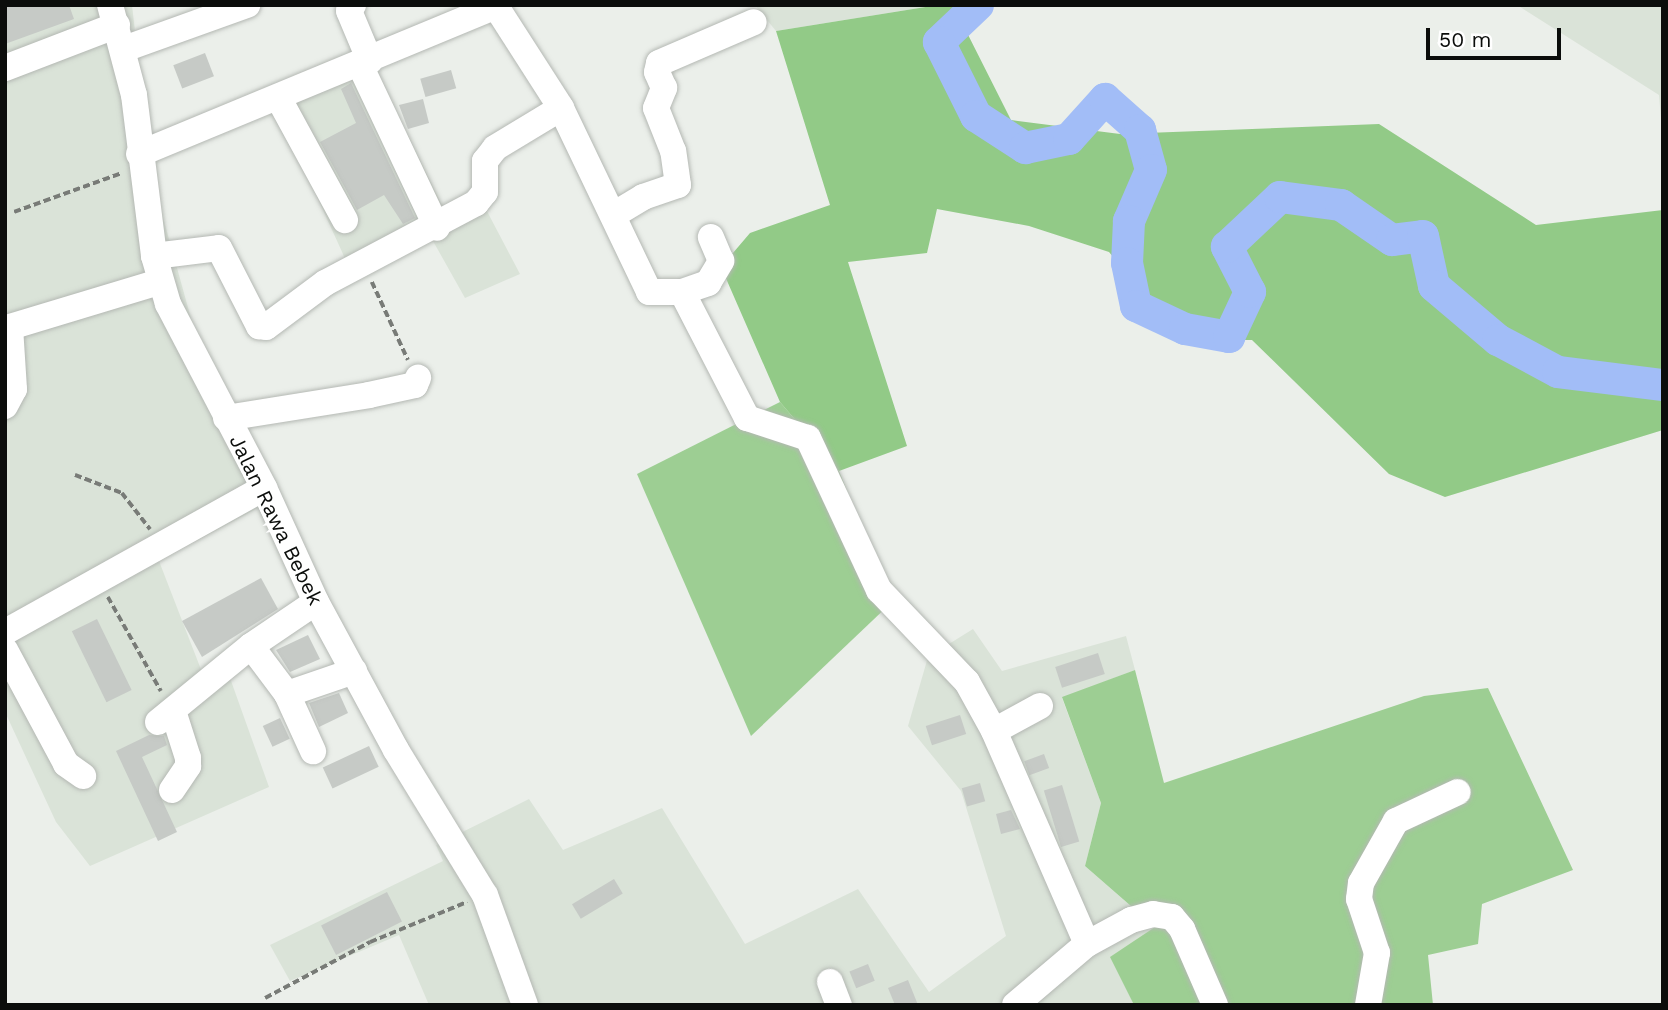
<!DOCTYPE html>
<style>
body{margin:0}
#map{position:relative;width:1668px;height:1010px;overflow:hidden;background:#ebefea;font-family:"Work Sans",sans-serif}
div>[style]{position:absolute}
[style*='--x']{left:calc(var(--x)*1px);top:calc(var(--y)*1px);width:calc(var(--w)*1px);rotate:calc(var(--a)*1deg)}
.built>*{inset:0;background:#dae3d8}
.green>*{inset:0;background:#9dce93}
.forest>*{inset:0;background:#92ca87}
.river>*{height:32px;margin:-16px;padding:0 16px;transform-origin:16px;border-radius:16px;background:#a2bdf7}
.building>*{inset:0;background:#c6cac6;transform-origin:0 0}
.path>*{height:3.5px;margin-top:-1.75px;transform-origin:0;background:repeating-linear-gradient(90deg,#787b77 0 7px,transparent 0 10.5px)}
.roads{filter:drop-shadow(0 0 2px #b4b8b3) drop-shadow(0 0 2px #b4b8b3)}
.minor>*{height:26px;margin:-13px;padding:0 13px;transform-origin:13px;border-radius:13px;background:#fff}
span{translate:-50% -50%;white-space:nowrap;text-align:center;line-height:1.15;-webkit-text-stroke:6px #fff;paint-order:stroke}
.street-label{font-size:21px;color:#0b0d0b}
.frame{position:absolute;inset:0;border:7px solid #0b0d0b;pointer-events:none}
.scale{position:absolute;left:1426px;top:28px;width:135px;height:32px;box-sizing:border-box;border:4px solid #0b0d0b;border-top:0;padding-left:9px;font-size:21px;line-height:24px;white-space:nowrap;color:#0b0d0b;-webkit-text-stroke:5px #fff;paint-order:stroke}
</style>
<div id="map">
<div class="built">
<div style="clip-path:polygon(5px 5px,132px 5px,151px 174px,192px 322px,280px 496px,159px 561px,207px 685px,230px 678px,269px 787px,90px 866px,56px 822px,5px 712px)"></div>
<div style="clip-path:polygon(755px 5px,938px 5px,776px 31px)"></div>
<div style="clip-path:polygon(1517px 5px,1663px 5px,1663px 143px,1659px 95px)"></div>
<div style="clip-path:polygon(373px 65px,446px 213px,479px 196px,520px 274px,465px 298px,433px 241px,353px 276px,278px 111px)"></div>
<div style="clip-path:polygon(973px 629px,1002px 671px,1126px 636px,1135px 670px,1062px 698px,1101px 803px,1085px 866px,1156px 928px,1111px 957px,1134px 1005px,429px 1005px,399px 935px,290px 981px,270px 945px,443px 861px,436px 845px,529px 799px,563px 850px,662px 808px,745px 944px,858px 889px,929px 992px,1006px 936px,961px 791px,908px 726px,928px 657px)"></div>
</div>
<div class="green">
<div style="clip-path:polygon(780px 402px,839px 471px,892px 602px,751px 736px,637px 474px)"></div>
<div style="clip-path:polygon(1135px 670px,1164px 783px,1424px 696px,1488px 688px,1573px 870px,1482px 904px,1478px 944px,1428px 955px,1433px 1005px,1134px 1005px,1110px 957px,1155px 927px,1085px 866px,1101px 803px,1062px 697px)"></div>
</div>
<div class="forest">
<div style="clip-path:polygon(938px 5px,953px 5px,1011px 120px,1120px 134px,1379px 124px,1536px 225px,1663px 210px,1663px 430px,1445px 497px,1389px 474px,1252px 340px,1183px 340px,1109px 252px,1029px 226px,937px 209px,927px 253px,848px 262px,907px 446px,839px 471px,780px 402px,721px 267px,750px 233px,830px 205px,776px 31px)"></div>
</div>
<div class="river">
<div style="--x:978;--y:5;--w:54;--a:136.5"></div>
<div style="--x:939;--y:42;--w:83;--a:63.4"></div>
<div style="--x:976;--y:116;--w:59;--a:33.1"></div>
<div style="--x:1025;--y:148;--w:45;--a:-11.6"></div>
<div style="--x:1069;--y:139;--w:54;--a:-48"></div>
<div style="--x:1105;--y:99;--w:47;--a:41.5"></div>
<div style="--x:1140;--y:130;--w:41;--a:74.6"></div>
<div style="--x:1151;--y:170;--w:56;--a:113.3"></div>
<div style="--x:1129;--y:221;--w:42;--a:92.7"></div>
<div style="--x:1127;--y:263;--w:44;--a:78.2"></div>
<div style="--x:1136;--y:306;--w:54;--a:25.1"></div>
<div style="--x:1185;--y:329;--w:45;--a:10.3"></div>
<div style="--x:1229;--y:337;--w:50;--a:-65"></div>
<div style="--x:1250;--y:292;--w:51;--a:-117.1"></div>
<div style="--x:1227;--y:247;--w:73;--a:-43.3"></div>
<div style="--x:1280;--y:197;--w:62;--a:7.5"></div>
<div style="--x:1341;--y:205;--w:62;--a:34.5"></div>
<div style="--x:1392;--y:240;--w:31;--a:-7"></div>
<div style="--x:1423;--y:236;--w:51;--a:77.6"></div>
<div style="--x:1434;--y:286;--w:84;--a:40.2"></div>
<div style="--x:1498;--y:340;--w:68;--a:28.1"></div>
<div style="--x:1558;--y:372;--w:106;--a:7.1"></div>
</div>
<div class="building">
<div style="clip-path:polygon(5px 5px,69px 5px,74px 19px,5px 44px)"></div>
<div style="left:205px;top:53px;width:25px;height:34px;rotate:69deg"></div>
<div style="left:451px;top:70px;width:19px;height:32px;rotate:74deg"></div>
<div style="clip-path:polygon(351px 83px,415px 218px,403px 224px,384px 195px,357px 210px,320px 142px,356px 123px,341px 89px)"></div>
<div style="clip-path:polygon(423px 99px,429px 123px,408px 129px,399px 105px)"></div>
<div style="clip-path:polygon(261px 578px,278px 609px,202px 657px,182px 621px)"></div>
<div style="left:97px;top:619px;width:79px;height:28px;rotate:64deg"></div>
<div style="clip-path:polygon(308px 635px,320px 659px,290px 672px,276px 650px)"></div>
<div style="left:1098px;top:653px;width:22px;height:45px;rotate:72deg"></div>
<div style="clip-path:polygon(339px 693px,348px 713px,319px 727px,309px 703px)"></div>
<div style="left:960px;top:715px;width:20px;height:36px;rotate:72deg"></div>
<div style="left:280px;top:718px;width:23px;height:19px;rotate:65deg"></div>
<div style="clip-path:polygon(149px 735px,164px 736px,167px 745px,142px 757px,177px 832px,158px 841px,116px 751px)"></div>
<div style="left:369px;top:746px;width:23px;height:51px;rotate:65deg"></div>
<div style="left:1044px;top:754px;width:15px;height:21px;rotate:70deg"></div>
<div style="left:980px;top:783px;width:19px;height:19px;rotate:74deg"></div>
<div style="left:1062px;top:785px;width:59px;height:19px;rotate:73deg"></div>
<div style="clip-path:polygon(1011px 810px,1020px 829px,1001px 834px,996px 814px)"></div>
<div style="left:614px;top:879px;width:17px;height:49px;rotate:59deg"></div>
<div style="left:387px;top:892px;width:33px;height:74px;rotate:63deg"></div>
<div style="left:868px;top:964px;width:18px;height:20px;rotate:68deg"></div>
<div style="clip-path:polygon(908px 980px,918px 1005px,895px 1005px,888px 988px)"></div>
</div>
<div class="path">
<div style="--x:14;--y:212;--w:115;--a:-19.9"></div>
<div style="--x:372;--y:282;--w:86;--a:65.2"></div>
<div style="--x:75;--y:475;--w:50;--a:21"></div>
<div style="--x:122;--y:493;--w:46;--a:52.1"></div>
<div style="--x:108;--y:597;--w:108;--a:60.6"></div>
<div style="--x:265;--y:998;--w:119;--a:-28.1"></div>
<div style="--x:370;--y:942;--w:105;--a:-22.4"></div>
</div>
<div class="roads">
<div class="minor">
<div style="--x:110;--y:5;--w:93;--a:75.1"></div>
<div style="--x:134;--y:95;--w:162;--a:82.9"></div>
<div style="--x:154;--y:256;--w:50;--a:73.7"></div>
<div style="--x:168;--y:304;--w:208;--a:62.4"></div>
<div style="--x:264;--y:488;--w:125;--a:65.5"></div>
<div style="--x:316;--y:602;--w:168;--a:61.6"></div>
<div style="--x:396;--y:750;--w:170;--a:58.5"></div>
<div style="--x:485;--y:895;--w:117;--a:70"></div>
<div style="--x:353;--y:5;--w:7;--a:124"></div>
<div style="--x:349;--y:11;--w:54;--a:67.2"></div>
<div style="--x:495;--y:5;--w:122;--a:57.3"></div>
<div style="--x:561;--y:108;--w:204;--a:64.4"></div>
<div style="--x:649;--y:292;--w:33;--a:0"></div>
<div style="--x:682;--y:292;--w:28;--a:-19"></div>
<div style="--x:708;--y:283;--w:26;--a:-59"></div>
<div style="--x:721;--y:261;--w:26;--a:-113"></div>
<div style="--x:124;--y:49;--w:131;--a:-19.7"></div>
<div style="--x:360;--y:65;--w:180;--a:64.7"></div>
<div style="--x:5;--y:68;--w:120;--a:-21"></div>
<div style="--x:279;--y:99;--w:138;--a:61.4"></div>
<div style="--x:139;--y:154;--w:386;--a:-22.5"></div>
<div style="--x:615;--y:214;--w:33;--a:-31"></div>
<div style="--x:643;--y:197;--w:37;--a:-19"></div>
<div style="--x:678;--y:185;--w:34;--a:-98"></div>
<div style="--x:673;--y:151;--w:46;--a:-111.6"></div>
<div style="--x:656;--y:108;--w:22;--a:-68"></div>
<div style="--x:664;--y:88;--w:17;--a:-114"></div>
<div style="--x:657;--y:72;--w:9;--a:-77"></div>
<div style="--x:659;--y:63;--w:103;--a:-23.3"></div>
<div style="--x:154;--y:256;--w:65;--a:-7"></div>
<div style="--x:219;--y:248;--w:88;--a:62.9"></div>
<div style="--x:259;--y:326;--w:7;--a:8"></div>
<div style="--x:266;--y:327;--w:74;--a:-36.7"></div>
<div style="--x:325;--y:283;--w:171;--a:-27.9"></div>
<div style="--x:476;--y:203;--w:14;--a:-51"></div>
<div style="--x:485;--y:192;--w:31;--a:-90"></div>
<div style="--x:485;--y:161;--w:16;--a:-52"></div>
<div style="--x:495;--y:148;--w:77;--a:-31.2"></div>
<div style="--x:682;--y:292;--w:142;--a:62.7"></div>
<div style="--x:747;--y:418;--w:64;--a:18.2"></div>
<div style="--x:808;--y:438;--w:168;--a:65"></div>
<div style="--x:879;--y:590;--w:127;--a:46.3"></div>
<div style="--x:967;--y:682;--w:56;--a:61.1"></div>
<div style="--x:5;--y:406;--w:19;--a:-62"></div>
<div style="--x:14;--y:389;--w:62;--a:-93.7"></div>
<div style="--x:10;--y:327;--w:156;--a:-16.8"></div>
<div style="--x:226;--y:418;--w:145;--a:-9.1"></div>
<div style="--x:369;--y:395;--w:47;--a:-12.3"></div>
<div style="--x:415;--y:385;--w:8;--a:-67"></div>
<div style="--x:5;--y:632;--w:296;--a:-29.1"></div>
<div style="--x:251;--y:646;--w:60;--a:53.1"></div>
<div style="--x:287;--y:694;--w:63;--a:65.5"></div>
<div style="--x:5;--y:650;--w:129;--a:61.8"></div>
<div style="--x:66;--y:764;--w:21;--a:35"></div>
<div style="--x:287;--y:694;--w:71;--a:-18.9"></div>
<div style="--x:1040;--y:706;--w:52;--a:151.5"></div>
<div style="--x:994;--y:731;--w:232;--a:66.4"></div>
<div style="--x:158;--y:722;--w:120;--a:-39.3"></div>
<div style="--x:251;--y:646;--w:78;--a:-34.1"></div>
<div style="--x:172;--y:790;--w:29;--a:-56"></div>
<div style="--x:188;--y:766;--w:8;--a:-90"></div>
<div style="--x:188;--y:758;--w:49;--a:-107.7"></div>
<div style="--x:830;--y:982;--w:25;--a:69"></div>
<div style="--x:1015;--y:1005;--w:94;--a:-40.3"></div>
<div style="--x:1087;--y:944;--w:50;--a:-28.6"></div>
<div style="--x:1131;--y:920;--w:23;--a:-15"></div>
<div style="--x:1153;--y:914;--w:19;--a:9"></div>
<div style="--x:1172;--y:917;--w:16;--a:50"></div>
<div style="--x:1182;--y:929;--w:83;--a:66.5"></div>
<div style="--x:1368;--y:1005;--w:53;--a:-80.2"></div>
<div style="--x:1377;--y:953;--w:57;--a:-108.4"></div>
<div style="--x:1359;--y:899;--w:16;--a:-83"></div>
<div style="--x:1361;--y:883;--w:71;--a:-60.6"></div>
<div style="--x:1396;--y:821;--w:68;--a:-25.1"></div>
</div>
</div>
<div class="street-label">
<span style="left:276px;top:520px;rotate:64deg">Jalan Rawa Bebek</span>
</div>
<div class="frame"></div>
<div class="scale">50 m</div>
</div>
